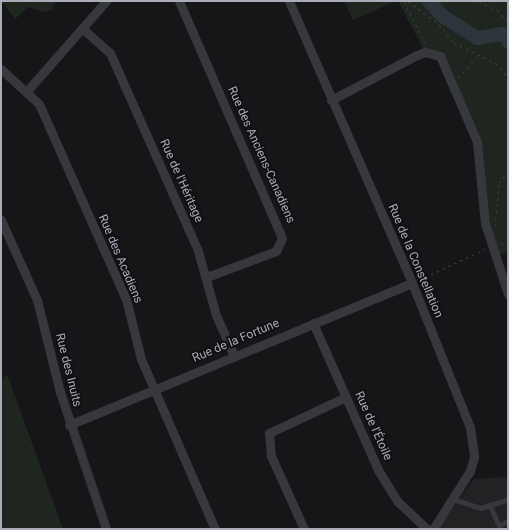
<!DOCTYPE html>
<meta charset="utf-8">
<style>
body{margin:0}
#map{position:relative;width:509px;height:530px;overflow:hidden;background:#161618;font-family:Roboto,sans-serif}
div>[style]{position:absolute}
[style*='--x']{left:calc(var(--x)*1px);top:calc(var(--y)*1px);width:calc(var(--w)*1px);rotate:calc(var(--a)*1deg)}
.built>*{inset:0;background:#222225}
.green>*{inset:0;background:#1e261f}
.river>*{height:14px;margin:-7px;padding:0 7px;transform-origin:7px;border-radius:7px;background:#2c353c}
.path>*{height:1px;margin-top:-0.5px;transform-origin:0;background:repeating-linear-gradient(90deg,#3d3f44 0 2.5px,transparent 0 6.5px)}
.lane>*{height:4.5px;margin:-2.25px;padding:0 2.25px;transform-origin:2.25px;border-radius:2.25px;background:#37383d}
.street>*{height:9px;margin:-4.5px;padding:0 4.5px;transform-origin:4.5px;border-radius:4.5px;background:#37383d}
span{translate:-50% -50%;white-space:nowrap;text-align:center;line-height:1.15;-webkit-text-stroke:4px #111113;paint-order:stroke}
.street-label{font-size:12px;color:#a8adb8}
.frame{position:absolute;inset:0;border:2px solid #a8adb8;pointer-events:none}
</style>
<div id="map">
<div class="built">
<div style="clip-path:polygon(508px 477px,508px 529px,438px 529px,474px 479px)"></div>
</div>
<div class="green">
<div style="clip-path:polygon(1px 1px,55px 1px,52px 10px,44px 12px,28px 7px,15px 19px)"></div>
<div style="clip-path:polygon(344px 1px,396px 1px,353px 20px)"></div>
<div style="clip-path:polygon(398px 1px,508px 1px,508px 252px,494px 257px,477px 142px,443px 62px,425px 52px)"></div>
<div style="clip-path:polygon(7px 374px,63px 529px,1px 529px,1px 382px)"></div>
</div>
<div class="river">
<div style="--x:429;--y:1;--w:18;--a:49"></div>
<div style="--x:441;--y:15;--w:43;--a:32.6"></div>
<div style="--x:477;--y:38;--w:26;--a:-9"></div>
<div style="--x:503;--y:34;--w:9;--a:54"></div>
</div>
<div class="path">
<div style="--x:404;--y:1;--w:47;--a:63.4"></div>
<div style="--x:408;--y:1;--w:39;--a:37"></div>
<div style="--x:439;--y:24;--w:24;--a:52"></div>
<div style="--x:454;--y:43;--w:47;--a:25.5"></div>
<div style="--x:496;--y:63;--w:19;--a:51"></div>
<div style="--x:479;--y:1;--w:20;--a:27"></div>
<div style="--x:497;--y:10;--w:16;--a:47"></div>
<div style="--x:458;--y:78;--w:31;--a:-48"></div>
<div style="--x:495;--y:226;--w:43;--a:-84.7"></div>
<div style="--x:499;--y:183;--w:15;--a:-53"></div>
<div style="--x:501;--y:244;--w:7;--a:0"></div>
<div style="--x:419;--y:280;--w:73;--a:-25.2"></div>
</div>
<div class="lane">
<div style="--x:453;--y:499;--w:29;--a:18"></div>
<div style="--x:481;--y:508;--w:28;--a:-18"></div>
<div style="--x:491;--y:507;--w:24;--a:66"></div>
<div style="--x:499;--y:525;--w:10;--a:-24"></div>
</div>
<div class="street">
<div style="--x:179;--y:1;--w:258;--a:66.5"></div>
<div style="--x:282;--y:238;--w:14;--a:115"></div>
<div style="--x:276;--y:251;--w:74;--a:159.4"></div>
<div style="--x:289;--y:1;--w:308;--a:66.4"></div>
<div style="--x:412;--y:283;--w:155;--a:68.1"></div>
<div style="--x:470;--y:427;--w:30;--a:82"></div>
<div style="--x:474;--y:457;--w:15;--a:106"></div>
<div style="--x:470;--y:471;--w:69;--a:122.5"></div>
<div style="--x:82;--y:28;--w:38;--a:42"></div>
<div style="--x:110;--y:53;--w:217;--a:66"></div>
<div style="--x:198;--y:251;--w:66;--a:74.3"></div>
<div style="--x:216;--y:315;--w:45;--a:66.3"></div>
<div style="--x:1;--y:69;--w:52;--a:42.6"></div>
<div style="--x:39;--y:104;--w:214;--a:66"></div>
<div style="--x:126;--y:299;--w:62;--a:76"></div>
<div style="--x:141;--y:359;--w:185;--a:66.5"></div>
<div style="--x:27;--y:91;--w:120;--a:-48.7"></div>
<div style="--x:331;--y:100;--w:97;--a:-27.6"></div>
<div style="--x:417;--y:55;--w:9;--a:-21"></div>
<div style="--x:425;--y:52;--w:16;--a:15"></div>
<div style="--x:440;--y:56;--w:94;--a:66.7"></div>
<div style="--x:477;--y:142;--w:81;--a:84.4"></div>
<div style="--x:485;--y:223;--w:75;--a:72.1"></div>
<div style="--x:1;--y:220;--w:88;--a:65.8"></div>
<div style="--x:37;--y:300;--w:95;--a:76"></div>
<div style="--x:60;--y:392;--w:145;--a:71.4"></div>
<div style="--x:313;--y:323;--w:161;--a:66.1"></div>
<div style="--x:378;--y:470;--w:36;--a:58"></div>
<div style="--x:397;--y:501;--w:41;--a:43"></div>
<div style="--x:69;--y:425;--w:371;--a:-22.5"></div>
<div style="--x:304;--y:529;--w:80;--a:-114.3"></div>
<div style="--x:271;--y:456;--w:23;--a:-95"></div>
<div style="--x:269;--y:433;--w:85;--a:-25.1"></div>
</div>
<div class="street-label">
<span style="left:261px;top:155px;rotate:66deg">Rue des Anciens-Canadiens</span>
<span style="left:181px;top:181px;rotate:66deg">Rue de l'Héritage</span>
<span style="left:120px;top:259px;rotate:67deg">Rue des Acadiens</span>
<span style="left:415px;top:261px;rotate:67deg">Rue de la Constellation</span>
<span style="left:236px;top:341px;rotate:-23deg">Rue de la Fortune</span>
<span style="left:68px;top:370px;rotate:76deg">Rue des Inuits</span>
<span style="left:373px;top:426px;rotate:66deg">Rue de l'Étoile</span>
</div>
<div class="frame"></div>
</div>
